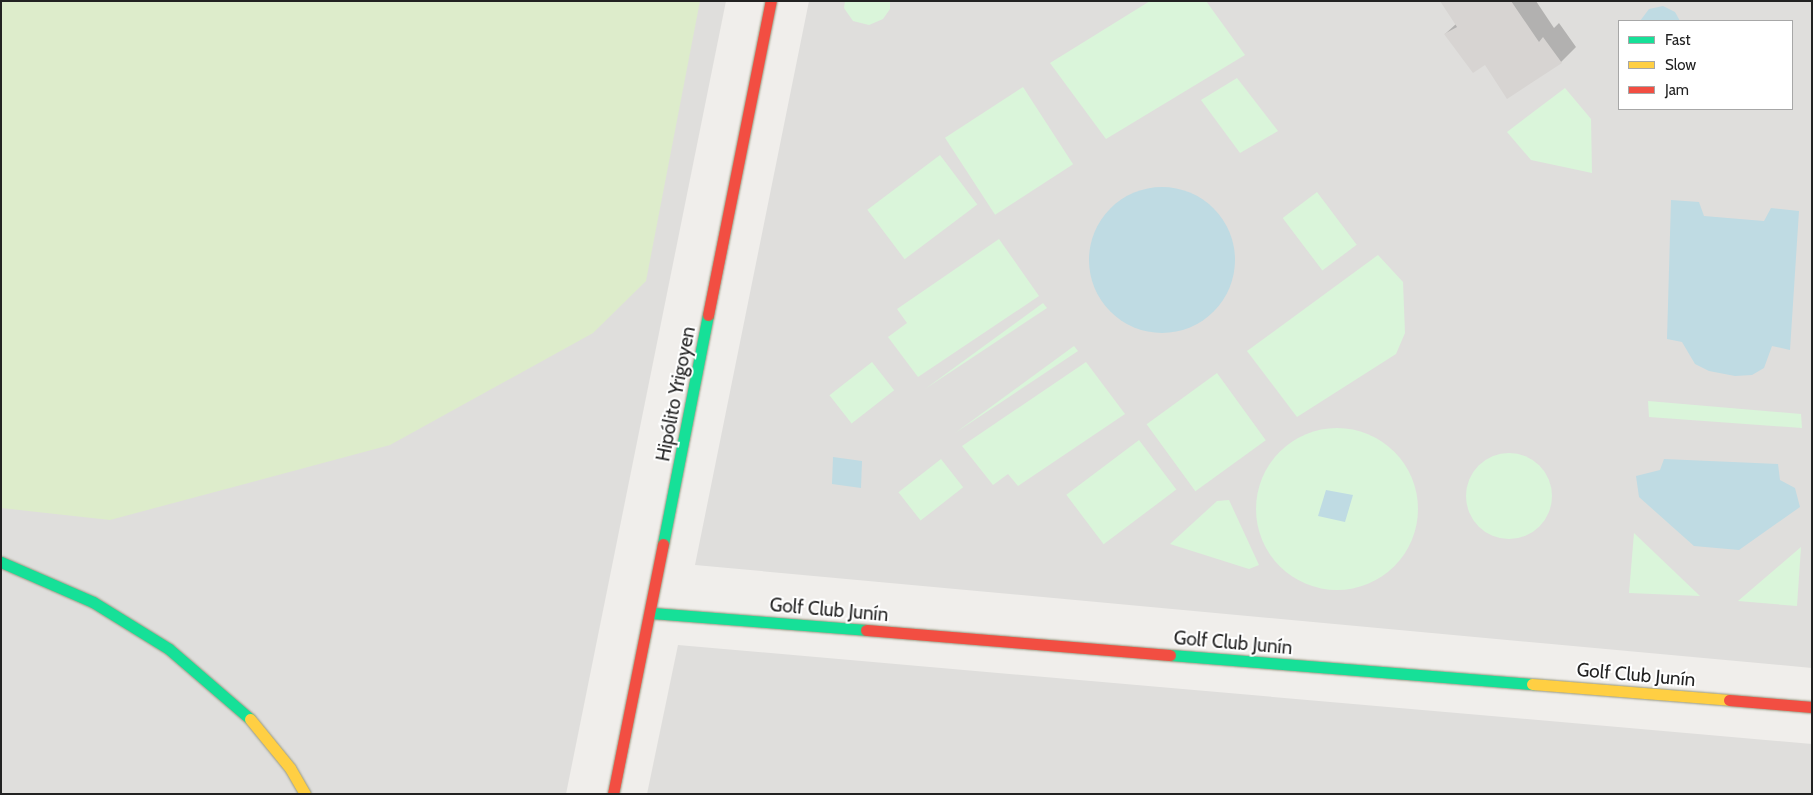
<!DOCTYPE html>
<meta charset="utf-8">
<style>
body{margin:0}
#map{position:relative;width:1813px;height:795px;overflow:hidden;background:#f0eeeb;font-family:Cabin,sans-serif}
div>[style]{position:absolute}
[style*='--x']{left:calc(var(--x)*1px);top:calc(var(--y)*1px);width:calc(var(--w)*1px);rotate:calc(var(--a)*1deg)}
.residential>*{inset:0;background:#dfdedc}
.grass>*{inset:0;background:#ddeccb}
.park>*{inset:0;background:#daf5da;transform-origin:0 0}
.round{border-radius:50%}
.water>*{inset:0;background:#bfdbe3}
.shadow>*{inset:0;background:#0003}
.building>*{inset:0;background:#d7d4d2}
.roads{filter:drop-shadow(0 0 1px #999a82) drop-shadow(0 0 1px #999a82)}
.fast>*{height:11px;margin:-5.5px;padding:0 5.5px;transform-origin:5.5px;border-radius:5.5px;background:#16e098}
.slow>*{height:11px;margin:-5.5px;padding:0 5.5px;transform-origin:5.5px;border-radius:5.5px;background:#ffcf43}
.jam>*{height:11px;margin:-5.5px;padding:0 5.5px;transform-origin:5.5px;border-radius:5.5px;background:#f24e42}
span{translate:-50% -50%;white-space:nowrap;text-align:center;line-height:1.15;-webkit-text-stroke:4px #fff;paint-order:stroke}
.street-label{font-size:19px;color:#222}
.frame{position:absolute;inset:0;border:2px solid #222;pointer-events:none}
.legend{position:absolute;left:1618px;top:20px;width:175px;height:90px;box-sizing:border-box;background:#fff;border:1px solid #a7a7a7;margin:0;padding:6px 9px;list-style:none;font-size:15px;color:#222}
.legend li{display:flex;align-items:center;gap:10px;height:25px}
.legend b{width:25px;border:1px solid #a7a7a7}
</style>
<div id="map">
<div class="residential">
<div style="clip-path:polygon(1px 1px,726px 1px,566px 794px,1px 794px)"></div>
<div style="clip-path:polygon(evenodd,809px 1px,1812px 1px,1812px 668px,695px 565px,809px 1px,1619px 21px,1792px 21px,1792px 109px,1619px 109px,1619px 21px)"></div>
<div style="clip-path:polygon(678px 645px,1812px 744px,1812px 794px,647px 794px)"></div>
</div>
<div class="grass">
<div style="clip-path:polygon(1px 1px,700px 1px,646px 281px,593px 333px,390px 445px,110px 520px,1px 508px)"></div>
</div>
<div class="park">
<div style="clip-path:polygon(845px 1px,890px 1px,890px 9px,883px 19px,869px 25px,853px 21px,844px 8px)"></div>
<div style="clip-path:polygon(1150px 1px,1206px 1px,1245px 55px,1106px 139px,1050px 63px)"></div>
<div style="clip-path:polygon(1237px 78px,1278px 131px,1240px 153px,1201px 100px)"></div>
<div style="left:1023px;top:87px;width:92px;height:93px;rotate:57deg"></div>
<div style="clip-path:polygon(1565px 88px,1591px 119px,1592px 173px,1531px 160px,1507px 132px)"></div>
<div style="left:940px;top:155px;width:62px;height:91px;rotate:53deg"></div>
<div style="left:1317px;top:192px;width:66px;height:43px;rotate:53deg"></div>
<div style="clip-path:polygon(999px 239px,1039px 296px,918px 377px,888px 337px,907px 323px,897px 309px)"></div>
<div style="clip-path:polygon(1378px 255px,1403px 282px,1405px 333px,1396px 354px,1297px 417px,1247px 351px)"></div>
<div style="clip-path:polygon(1043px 303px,1047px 308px,925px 389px)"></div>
<div style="clip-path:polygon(1074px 346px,1078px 351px,955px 433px)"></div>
<div style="left:872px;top:362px;width:36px;height:54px;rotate:52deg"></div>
<div style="clip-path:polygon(1086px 362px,1125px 414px,1018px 486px,1008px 474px,993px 485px,962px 446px)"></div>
<div style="left:1217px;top:373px;width:83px;height:87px;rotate:54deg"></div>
<div style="clip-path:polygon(1648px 401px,1801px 414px,1802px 428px,1649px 417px)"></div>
<div class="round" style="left:1256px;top:428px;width:162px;height:162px"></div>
<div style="left:1139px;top:440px;width:62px;height:91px;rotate:53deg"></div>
<div class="round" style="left:1466px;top:453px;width:86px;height:86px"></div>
<div style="left:941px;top:459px;width:36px;height:54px;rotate:52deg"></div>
<div style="clip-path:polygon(1229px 500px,1259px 565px,1249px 569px,1170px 544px,1217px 501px)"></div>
<div style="clip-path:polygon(1634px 533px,1700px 596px,1629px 593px)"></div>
<div style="clip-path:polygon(1801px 547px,1797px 606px,1738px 601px)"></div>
</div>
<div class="water">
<div style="clip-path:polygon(1663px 6px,1675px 12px,1680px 21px,1640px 21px,1649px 9px)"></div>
<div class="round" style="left:1089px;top:187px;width:146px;height:146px"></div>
<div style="clip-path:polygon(1671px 200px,1699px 202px,1704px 216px,1764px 221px,1771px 208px,1799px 211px,1790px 350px,1772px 346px,1764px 368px,1752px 375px,1735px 376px,1709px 371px,1695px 364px,1682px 342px,1667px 339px)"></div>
<div style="clip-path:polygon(833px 457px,862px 461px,861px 488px,832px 484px)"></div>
<div style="clip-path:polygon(1664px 459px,1778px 464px,1780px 480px,1795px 488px,1800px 507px,1739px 550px,1694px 546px,1639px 497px,1636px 476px,1660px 470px)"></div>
<div style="clip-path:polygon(1326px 490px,1353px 495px,1345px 522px,1318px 516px)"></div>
</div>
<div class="shadow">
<div style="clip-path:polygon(1441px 1px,1536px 1px,1554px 28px,1559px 23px,1576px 47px,1561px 62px,1486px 64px,1445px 34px,1456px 24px)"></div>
</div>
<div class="building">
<div style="clip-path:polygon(1440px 1px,1511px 1px,1539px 42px,1543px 37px,1562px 63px,1507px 99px,1485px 65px,1473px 73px,1444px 34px,1457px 27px)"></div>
</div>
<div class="roads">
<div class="fast">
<div style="--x:663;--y:544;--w:233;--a:-78.9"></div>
<div style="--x:1;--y:562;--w:100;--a:23.5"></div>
<div style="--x:93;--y:602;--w:89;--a:31.7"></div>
<div style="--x:169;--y:649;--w:107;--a:40.8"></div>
<div style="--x:651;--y:613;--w:216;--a:4.5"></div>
<div style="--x:1170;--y:655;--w:363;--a:4.6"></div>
</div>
<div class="slow">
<div style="--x:1532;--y:684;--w:198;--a:4.6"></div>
<div style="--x:250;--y:719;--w:63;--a:50.8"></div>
<div style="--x:290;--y:768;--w:30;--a:60"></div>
</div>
<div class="jam">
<div style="--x:708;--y:315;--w:320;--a:-78.7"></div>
<div style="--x:866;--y:630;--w:305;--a:4.7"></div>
<div style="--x:1729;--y:700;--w:83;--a:4.8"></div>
<div style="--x:613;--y:794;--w:255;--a:-78.7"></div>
</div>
</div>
<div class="street-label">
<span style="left:676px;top:394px;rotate:-79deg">Hipólito Yrigoyen</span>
<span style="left:829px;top:610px;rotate:5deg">Golf Club Junín</span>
<span style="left:1233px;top:643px;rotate:5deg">Golf Club Junín</span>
<span style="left:1636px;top:675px;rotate:5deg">Golf Club Junín</span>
</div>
<div class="frame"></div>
<ul class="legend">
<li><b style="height:6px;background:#16e098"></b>Fast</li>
<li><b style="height:6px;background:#ffcf43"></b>Slow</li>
<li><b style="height:6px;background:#f24e42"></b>Jam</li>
</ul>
</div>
